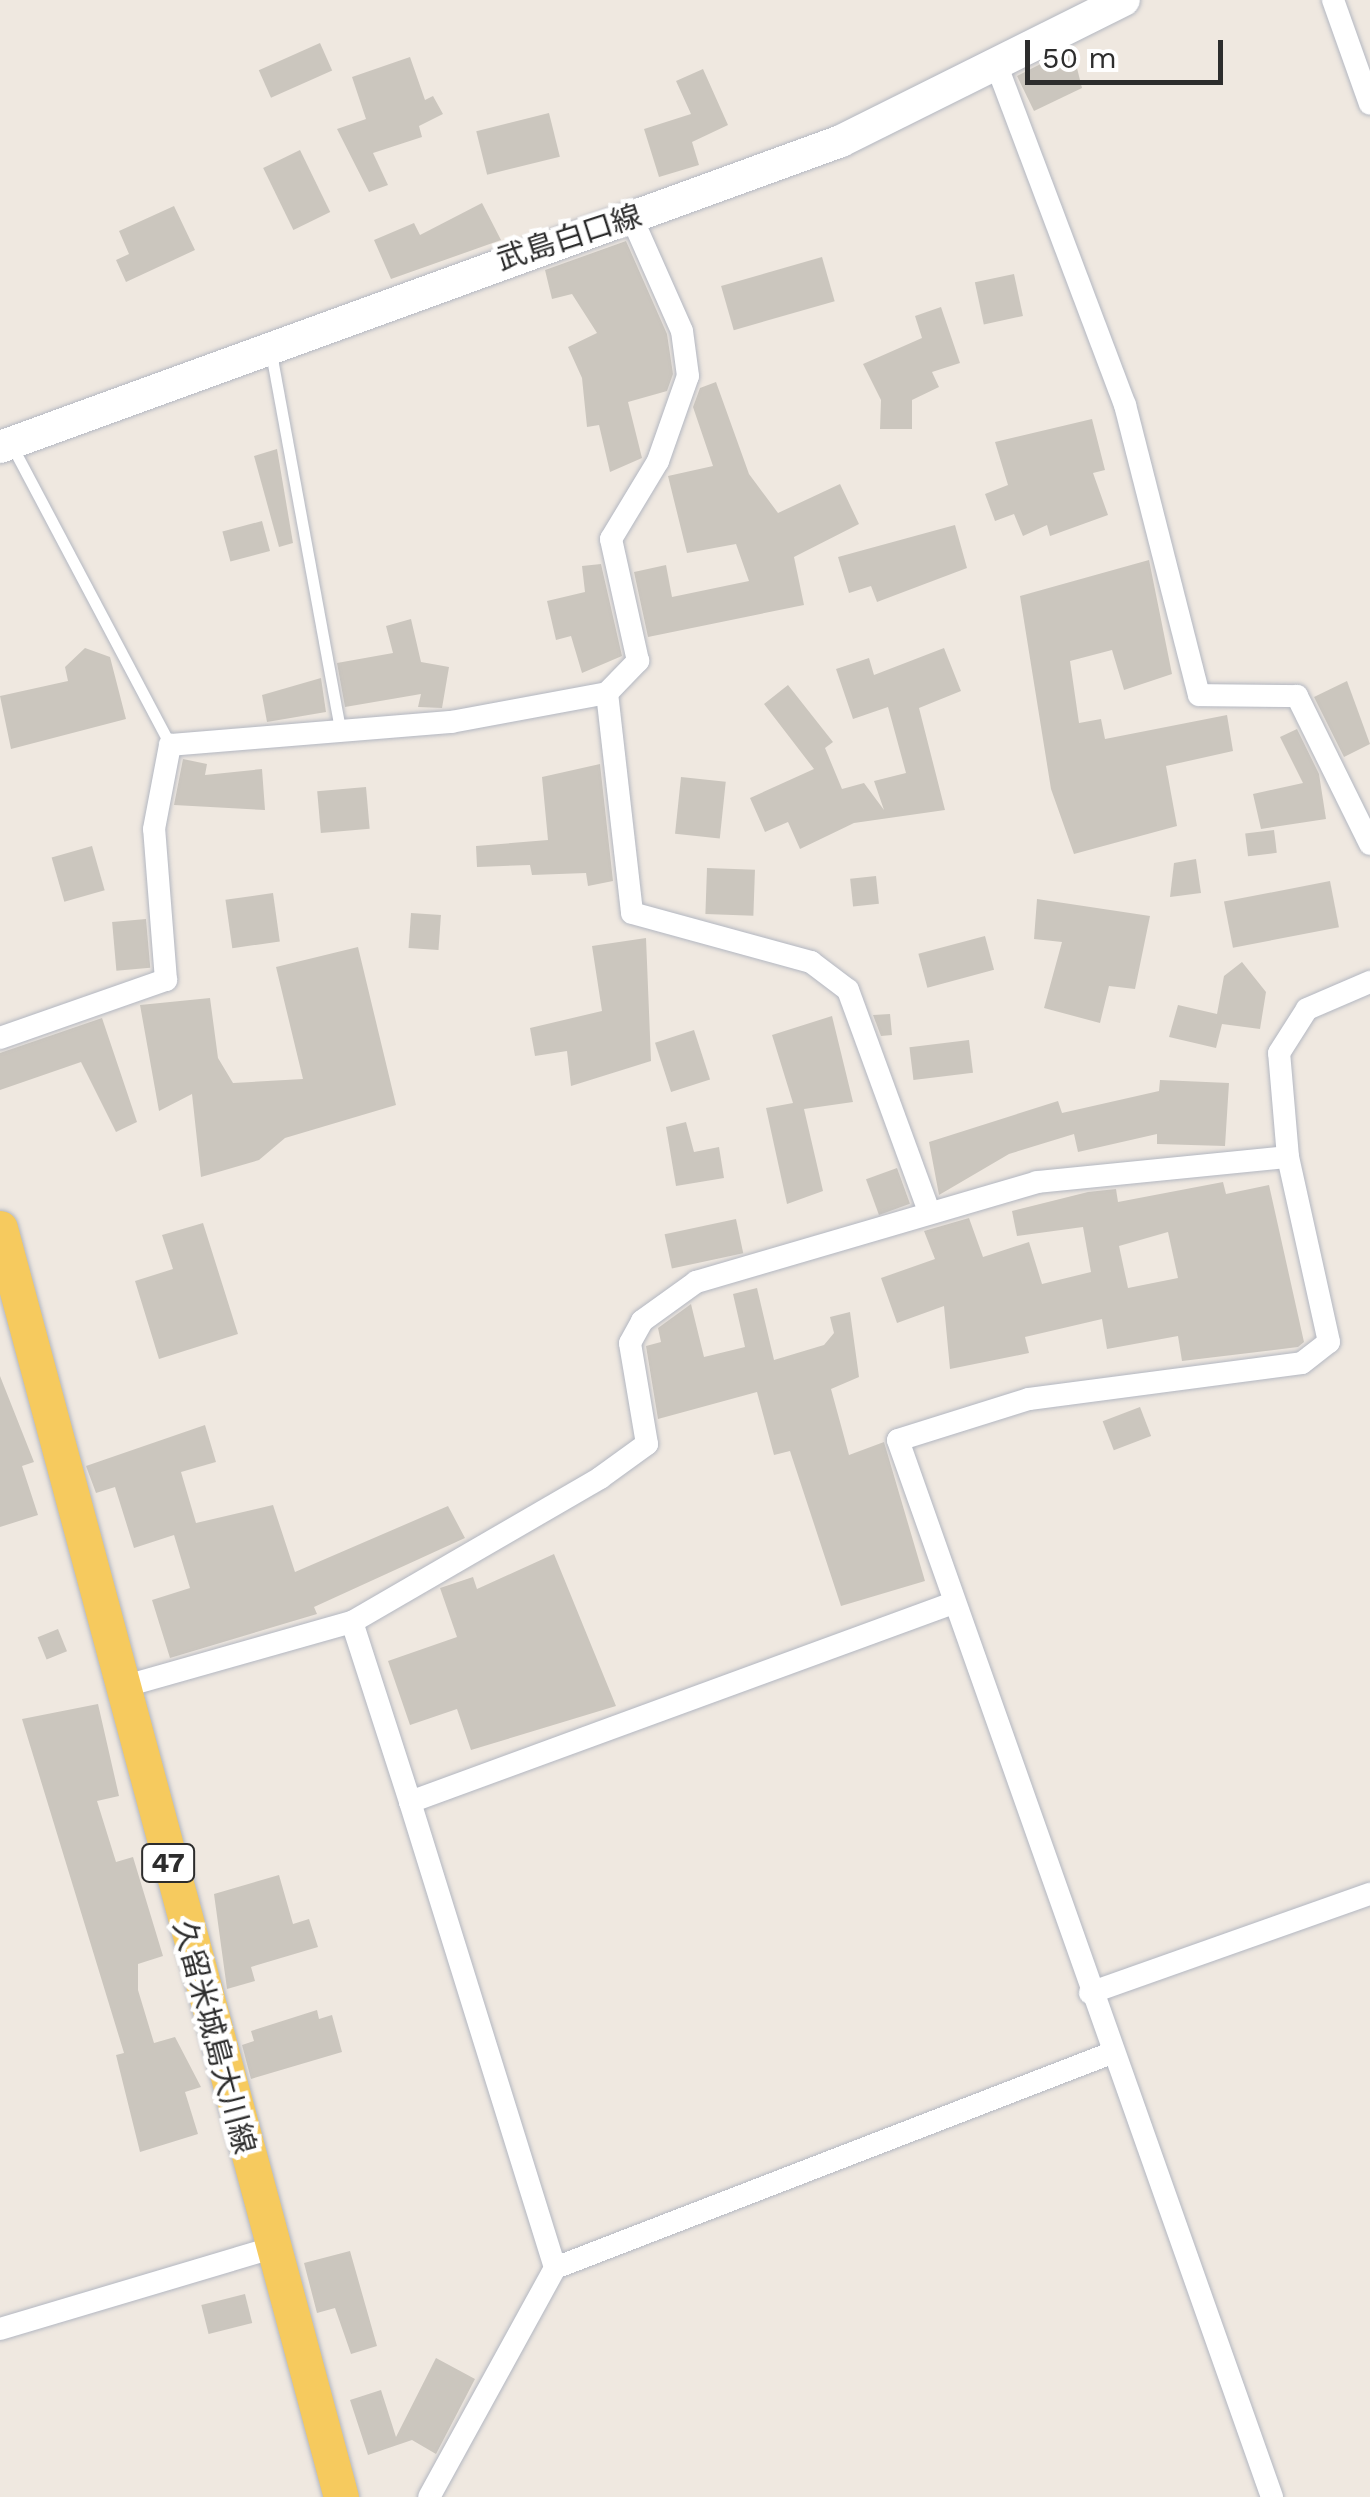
<!DOCTYPE html>
<meta charset="utf-8">
<style>
body{margin:0}
#map{position:relative;width:1370px;height:2497px;overflow:hidden;background:#efe8e0;font-family:"Work Sans","Noto Sans JP",sans-serif}
div>[style]{position:absolute}
[style*='--x']{left:calc(var(--x)*1px);top:calc(var(--y)*1px);width:calc(var(--w)*1px);rotate:calc(var(--a)*1deg)}
.building>*{inset:0;background:#cbc6be;transform-origin:0 0}
.roads{filter:drop-shadow(0 0 2px #b3b7c1) drop-shadow(0 0 2px #b3b7c1)}
.service>*{height:11px;margin:-5.5px;padding:0 5.5px;transform-origin:5.5px;border-radius:5.5px;background:#fff}
.minor>*{height:22px;margin:-11px;padding:0 11px;transform-origin:11px;border-radius:11px;background:#fff}
.secondary>*{height:32px;margin:-16px;padding:0 16px;transform-origin:16px;border-radius:16px;background:#fff}
.primary>*{height:35px;margin:-17.5px;padding:0 17.5px;transform-origin:17.5px;border-radius:17.5px;background:#f6ca5e}
span{translate:-50% -50%;white-space:nowrap;text-align:center;line-height:1.15;-webkit-text-stroke:9px #fff;paint-order:stroke}
.shield-label span{padding:2px 8px;background:#fff;border:2px solid;border-radius:8px;-webkit-text-stroke-width:0}
.shield-label{font-size:28px;color:#2d2d2d;font-weight:700}
.street-label{font-size:30px;color:#2d2d2d}
.scale{position:absolute;left:1025px;top:40px;width:198px;height:45px;box-sizing:border-box;border:5px solid #2d2d2d;border-top:0;padding-left:12px;font-size:30px;line-height:35px;white-space:nowrap;color:#2d2d2d;-webkit-text-stroke:8px #fff;paint-order:stroke}
</style>
<div id="map">
<div class="building">
<div style="left:320px;top:43px;width:30px;height:67px;rotate:66deg"></div>
<div style="clip-path:polygon(1072px 48px,1082px 88px,1034px 111px,1017px 76px)"></div>
<div style="clip-path:polygon(410px 57px,425px 100px,433px 96px,443px 114px,419px 126px,422px 137px,373px 153px,388px 185px,369px 192px,337px 129px,366px 119px,352px 77px)"></div>
<div style="clip-path:polygon(703px 69px,728px 125px,692px 142px,699px 165px,659px 177px,644px 129px,691px 114px,676px 81px)"></div>
<div style="left:549px;top:113px;width:45px;height:75px;rotate:76deg"></div>
<div style="left:300px;top:150px;width:69px;height:41px;rotate:64deg"></div>
<div style="clip-path:polygon(482px 203px,501px 240px,391px 279px,374px 240px,414px 223px,420px 235px)"></div>
<div style="clip-path:polygon(174px 206px,195px 250px,126px 282px,116px 260px,129px 254px,119px 231px)"></div>
<div style="clip-path:polygon(626px 241px,667px 334px,673px 374px,667px 391px,628px 402px,642px 458px,610px 472px,599px 425px,587px 427px,582px 378px,568px 347px,597px 333px,572px 294px,552px 299px,545px 270px)"></div>
<div style="left:822px;top:257px;width:46px;height:105px;rotate:74deg"></div>
<div style="left:1014px;top:274px;width:43px;height:40px;rotate:78deg"></div>
<div style="clip-path:polygon(941px 307px,960px 363px,932px 372px,939px 387px,912px 400px,912px 429px,880px 429px,881px 400px,863px 364px,922px 338px,915px 316px)"></div>
<div style="clip-path:polygon(716px 382px,749px 474px,778px 513px,840px 484px,859px 524px,794px 557px,804px 605px,648px 637px,634px 572px,666px 565px,672px 597px,749px 581px,736px 544px,687px 553px,668px 476px,713px 466px,693px 407px,700px 388px)"></div>
<div style="clip-path:polygon(1092px 419px,1105px 470px,1093px 473px,1108px 515px,1050px 536px,1047px 525px,1023px 536px,1014px 514px,995px 521px,985px 494px,1008px 485px,995px 442px)"></div>
<div style="clip-path:polygon(277px 449px,293px 543px,279px 547px,254px 456px)"></div>
<div style="left:262px;top:521px;width:31px;height:41px;rotate:75deg"></div>
<div style="clip-path:polygon(955px 525px,967px 568px,877px 602px,871px 586px,849px 593px,838px 557px)"></div>
<div style="clip-path:polygon(1149px 560px,1172px 674px,1124px 690px,1112px 650px,1070px 661px,1079px 723px,1101px 719px,1105px 739px,1227px 715px,1233px 751px,1166px 766px,1177px 826px,1074px 854px,1051px 789px,1020px 596px)"></div>
<div style="clip-path:polygon(601px 564px,622px 656px,582px 673px,571px 636px,556px 640px,547px 601px,585px 592px,582px 566px)"></div>
<div style="clip-path:polygon(411px 619px,421px 662px,449px 667px,442px 708px,418px 707px,421px 694px,345px 707px,337px 663px,393px 653px,386px 626px)"></div>
<div style="clip-path:polygon(85px 648px,110px 657px,126px 719px,11px 749px,0 696px,68px 681px,65px 667px)"></div>
<div style="clip-path:polygon(944px 648px,961px 691px,919px 708px,945px 810px,854px 823px,800px 849px,788px 822px,765px 832px,750px 798px,814px 769px,764px 704px,788px 685px,833px 742px,825px 748px,842px 789px,864px 783px,884px 810px,874px 781px,906px 773px,888px 707px,853px 719px,836px 669px,869px 658px,874px 675px)"></div>
<div style="clip-path:polygon(321px 678px,326px 712px,267px 722px,262px 695px)"></div>
<div style="clip-path:polygon(1347px 681px,1370px 744px,1344px 757px,1314px 697px)"></div>
<div style="clip-path:polygon(1297px 729px,1319px 774px,1326px 819px,1261px 829px,1253px 794px,1303px 783px,1280px 737px)"></div>
<div style="clip-path:polygon(183px 759px,207px 764px,205px 775px,262px 769px,265px 810px,174px 805px)"></div>
<div style="clip-path:polygon(600px 764px,613px 881px,588px 886px,586px 873px,532px 875px,530px 865px,477px 867px,476px 846px,548px 840px,542px 777px)"></div>
<div style="left:681px;top:777px;width:45px;height:57px;rotate:6deg"></div>
<div style="left:366px;top:787px;width:42px;height:49px;rotate:85deg"></div>
<div style="left:1274px;top:830px;width:23px;height:29px;rotate:83deg"></div>
<div style="left:92px;top:846px;width:46px;height:42px;rotate:74deg"></div>
<div style="clip-path:polygon(1196px 859px,1201px 893px,1170px 897px,1174px 863px)"></div>
<div style="left:707px;top:868px;width:48px;height:46px;rotate:2deg"></div>
<div style="left:876px;top:876px;width:28px;height:26px;rotate:84deg"></div>
<div style="left:1330px;top:881px;width:47px;height:108px;rotate:79deg"></div>
<div style="left:273px;top:893px;width:49px;height:48px;rotate:82deg"></div>
<div style="clip-path:polygon(1037px 899px,1150px 916px,1135px 989px,1109px 986px,1100px 1023px,1044px 1008px,1062px 942px,1034px 939px)"></div>
<div style="left:411px;top:913px;width:30px;height:35px;rotate:4deg"></div>
<div style="left:146px;top:919px;width:49px;height:34px;rotate:85deg"></div>
<div style="left:985px;top:936px;width:35px;height:69px;rotate:75deg"></div>
<div style="clip-path:polygon(646px 938px,651px 1061px,571px 1086px,567px 1051px,535px 1056px,530px 1028px,602px 1011px,592px 946px)"></div>
<div style="clip-path:polygon(358px 947px,396px 1105px,285px 1138px,259px 1160px,201px 1177px,192px 1094px,159px 1111px,140px 1005px,210px 998px,218px 1058px,233px 1083px,303px 1079px,276px 967px)"></div>
<div style="clip-path:polygon(1242px 962px,1266px 992px,1260px 1029px,1222px 1024px,1216px 1048px,1169px 1037px,1178px 1005px,1217px 1014px,1224px 976px)"></div>
<div style="clip-path:polygon(890px 1014px,892px 1035px,881px 1036px,873px 1015px)"></div>
<div style="clip-path:polygon(832px 1016px,853px 1102px,804px 1109px,823px 1191px,787px 1204px,766px 1108px,793px 1103px,772px 1035px)"></div>
<div style="clip-path:polygon(102px 1018px,137px 1122px,116px 1132px,81px 1062px,0 1090px,0 1053px)"></div>
<div style="left:694px;top:1030px;width:52px;height:41px;rotate:72deg"></div>
<div style="left:969px;top:1040px;width:33px;height:60px;rotate:83deg"></div>
<div style="clip-path:polygon(1160px 1080px,1229px 1083px,1225px 1146px,1157px 1144px,1157px 1134px,1078px 1152px,1074px 1134px,1009px 1154px,939px 1195px,929px 1142px,1058px 1101px,1062px 1113px,1159px 1091px)"></div>
<div style="clip-path:polygon(686px 1122px,694px 1152px,719px 1147px,724px 1178px,676px 1186px,666px 1127px)"></div>
<div style="left:897px;top:1168px;width:38px;height:33px;rotate:70deg"></div>
<div style="clip-path:polygon(evenodd,1223px 1182px,1226px 1194px,1269px 1185px,1304px 1342px,1298px 1347px,1182px 1361px,1178px 1336px,1107px 1349px,1102px 1319px,1025px 1337px,1029px 1353px,950px 1369px,944px 1306px,897px 1323px,881px 1278px,935px 1259px,924px 1231px,969px 1218px,983px 1257px,1029px 1242px,1042px 1284px,1091px 1272px,1083px 1227px,1017px 1236px,1012px 1211px,1088px 1192px,1116px 1189px,1118px 1202px,1223px 1182px,1168px 1232px,1178px 1278px,1128px 1288px,1119px 1246px,1168px 1232px)"></div>
<div style="left:736px;top:1219px;width:35px;height:73px;rotate:78deg"></div>
<div style="clip-path:polygon(203px 1223px,238px 1334px,159px 1359px,135px 1281px,173px 1269px,162px 1235px)"></div>
<div style="clip-path:polygon(757px 1288px,774px 1360px,824px 1345px,834px 1333px,830px 1317px,850px 1312px,859px 1377px,831px 1389px,849px 1455px,884px 1442px,925px 1581px,841px 1606px,790px 1451px,774px 1455px,757px 1392px,658px 1419px,646px 1346px,661px 1342px,658px 1328px,691px 1304px,704px 1357px,745px 1347px,733px 1294px)"></div>
<div style="clip-path:polygon(0 1376px,34px 1462px,22px 1466px,38px 1515px,0 1527px)"></div>
<div style="left:1140px;top:1407px;width:31px;height:40px;rotate:69deg"></div>
<div style="clip-path:polygon(205px 1425px,216px 1462px,181px 1472px,196px 1523px,273px 1505px,295px 1572px,448px 1506px,465px 1538px,314px 1607px,317px 1614px,170px 1658px,152px 1600px,190px 1588px,174px 1535px,134px 1548px,115px 1487px,96px 1493px,86px 1466px)"></div>
<div style="clip-path:polygon(554px 1554px,616px 1706px,471px 1750px,457px 1709px,410px 1725px,388px 1661px,457px 1637px,440px 1588px,473px 1577px,477px 1589px)"></div>
<div style="left:58px;top:1629px;width:24px;height:22px;rotate:68deg"></div>
<div style="clip-path:polygon(98px 1704px,119px 1796px,97px 1801px,116px 1862px,133px 1857px,163px 1956px,138px 1964px,138px 1990px,154px 2043px,175px 2037px,201px 2087px,185px 2092px,198px 2134px,140px 2152px,116px 2055px,124px 2053px,22px 1719px)"></div>
<div style="clip-path:polygon(279px 1875px,293px 1924px,309px 1919px,318px 1947px,251px 1967px,255px 1981px,227px 1989px,214px 1894px)"></div>
<div style="clip-path:polygon(317px 2010px,319px 2019px,332px 2015px,342px 2052px,251px 2079px,242px 2045px,254px 2041px,251px 2031px)"></div>
<div style="clip-path:polygon(350px 2251px,377px 2346px,351px 2354px,335px 2308px,317px 2313px,304px 2263px)"></div>
<div style="left:245px;top:2294px;width:30px;height:45px;rotate:76deg"></div>
<div style="clip-path:polygon(436px 2358px,475px 2379px,436px 2454px,412px 2440px,368px 2455px,350px 2400px,381px 2390px,396px 2437px)"></div>
</div>
<div class="roads">
<div class="service">
<div style="--x:271;--y:353;--w:378;--a:79.6"></div>
<div style="--x:12;--y:446;--w:338;--a:62.1"></div>
</div>
<div class="minor">
<div style="--x:1333;--y:0;--w:110;--a:70.4"></div>
<div style="--x:995;--y:61;--w:368;--a:69.3"></div>
<div style="--x:1125;--y:405;--w:299;--a:75.7"></div>
<div style="--x:1199;--y:695;--w:98;--a:0.6"></div>
<div style="--x:1297;--y:696;--w:165;--a:63.7"></div>
<div style="--x:607;--y:693;--w:221;--a:83.5"></div>
<div style="--x:632;--y:913;--w:186;--a:15.3"></div>
<div style="--x:811;--y:962;--w:46;--a:37.1"></div>
<div style="--x:848;--y:990;--w:233;--a:69.9"></div>
<div style="--x:0;--y:1038;--w:176;--a:-19.3"></div>
<div style="--x:166;--y:980;--w:151;--a:-94.5"></div>
<div style="--x:154;--y:829;--w:86;--a:-79.2"></div>
<div style="--x:170;--y:745;--w:282;--a:-4.7"></div>
<div style="--x:451;--y:722;--w:159;--a:-10.5"></div>
<div style="--x:607;--y:693;--w:45;--a:-45.9"></div>
<div style="--x:638;--y:661;--w:125;--a:-102.5"></div>
<div style="--x:611;--y:539;--w:91;--a:-58.9"></div>
<div style="--x:658;--y:461;--w:90;--a:-70.6"></div>
<div style="--x:688;--y:376;--w:45;--a:-97.6"></div>
<div style="--x:682;--y:331;--w:124;--a:-113.9"></div>
<div style="--x:352;--y:1622;--w:189;--a:72.1"></div>
<div style="--x:410;--y:1802;--w:578;--a:-20.13"></div>
<div style="--x:122;--y:1687;--w:239;--a:-15.8"></div>
<div style="--x:352;--y:1622;--w:287;--a:-30.1"></div>
<div style="--x:600;--y:1478;--w:58;--a:-35.9"></div>
<div style="--x:647;--y:1444;--w:102;--a:-99.6"></div>
<div style="--x:630;--y:1343;--w:25;--a:-61"></div>
<div style="--x:642;--y:1321;--w:67;--a:-35.8"></div>
<div style="--x:696;--y:1282;--w:355;--a:-16.3"></div>
<div style="--x:1037;--y:1182;--w:252;--a:-5.7"></div>
<div style="--x:410;--y:1802;--w:488;--a:72.7"></div>
<div style="--x:555;--y:2268;--w:261;--a:118.8"></div>
<div style="--x:1090;--y:1993;--w:297;--a:-19.5"></div>
<div style="--x:555;--y:2268;--w:599;--a:-21.13"></div>
<div style="--x:0;--y:2329;--w:281;--a:-16.6"></div>
<div style="--x:1272;--y:2497;--w:1121;--a:-109.49"></div>
<div style="--x:898;--y:1440;--w:137;--a:-17.4"></div>
<div style="--x:1029;--y:1399;--w:275;--a:-7.5"></div>
<div style="--x:1302;--y:1363;--w:34;--a:-38"></div>
<div style="--x:1329;--y:1342;--w:189;--a:-102.5"></div>
<div style="--x:1288;--y:1157;--w:104;--a:-94.9"></div>
<div style="--x:1279;--y:1053;--w:52;--a:-57.5"></div>
<div style="--x:1307;--y:1009;--w:69;--a:-23.2"></div>
</div>
<div class="secondary">
<div style="--x:0;--y:447;--w:895;--a:-19.99"></div>
<div style="--x:841;--y:141;--w:316;--a:-26.5"></div>
</div>
<div class="primary">
<div style="--x:0;--y:1228;--w:1314;--a:74.96"></div>
</div>
</div>
<div class="shield-label">
<span style="left:168px;top:1863px">47</span>
</div>
<div class="street-label">
<span style="left:569px;top:238px;rotate:-18deg">武島白口線</span>
<span style="left:214px;top:2037px;rotate:75deg">久留米城島大川線</span>
</div>
<div class="scale">50 m</div>
</div>
